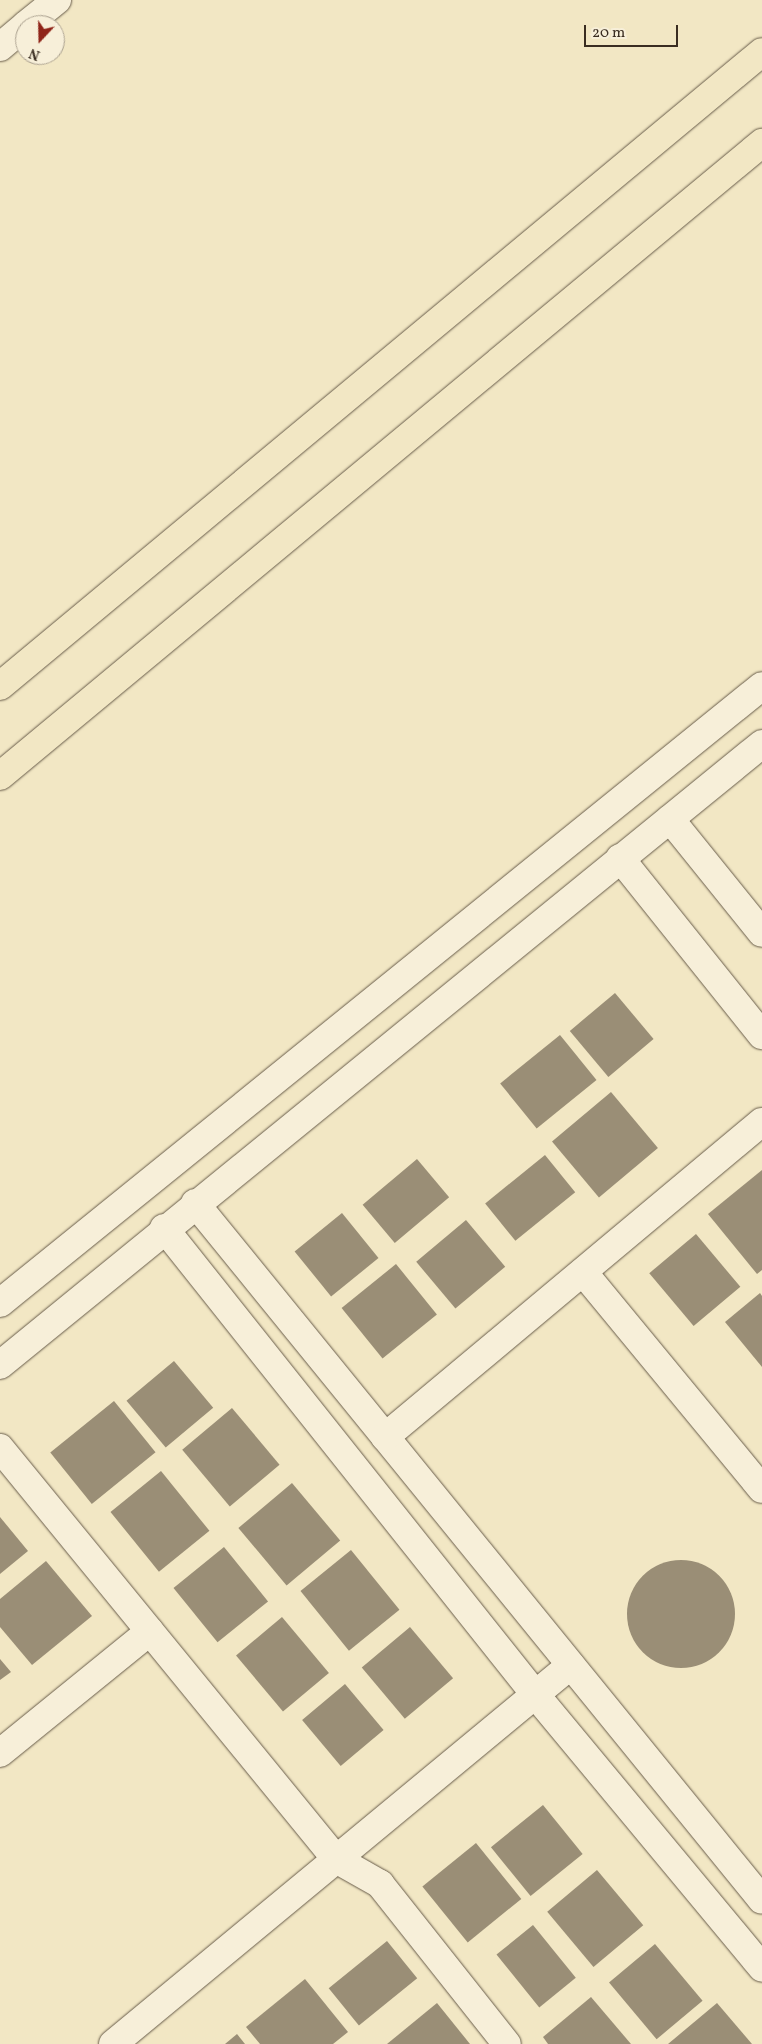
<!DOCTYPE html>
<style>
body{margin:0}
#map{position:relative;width:762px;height:2044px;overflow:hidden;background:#f2e7c4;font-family:Vollkorn,serif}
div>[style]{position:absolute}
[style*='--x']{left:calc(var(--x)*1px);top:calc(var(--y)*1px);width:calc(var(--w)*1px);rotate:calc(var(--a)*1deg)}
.building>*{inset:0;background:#9a8e76;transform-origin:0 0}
.round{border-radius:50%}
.roads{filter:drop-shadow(0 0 1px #685c4a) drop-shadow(0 0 1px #685c4a)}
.street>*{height:28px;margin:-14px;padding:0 14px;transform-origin:14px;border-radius:14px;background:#f7efd9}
.secondary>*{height:28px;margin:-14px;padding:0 14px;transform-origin:14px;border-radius:14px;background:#f7efd9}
.highway>*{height:28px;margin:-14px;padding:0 14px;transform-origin:14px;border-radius:14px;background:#f2e7c4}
span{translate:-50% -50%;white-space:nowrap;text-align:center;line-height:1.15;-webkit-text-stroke:4px #f7efd9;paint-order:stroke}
.north{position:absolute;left:15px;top:15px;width:50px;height:50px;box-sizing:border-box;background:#f7efd9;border:1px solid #aba18f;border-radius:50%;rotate:201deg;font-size:14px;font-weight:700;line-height:20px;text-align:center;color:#3a2d21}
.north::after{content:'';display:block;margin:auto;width:18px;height:22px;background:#8f2418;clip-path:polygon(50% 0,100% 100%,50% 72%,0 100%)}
.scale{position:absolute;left:584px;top:25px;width:94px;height:22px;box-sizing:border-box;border:2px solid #3a2d21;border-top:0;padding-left:6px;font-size:15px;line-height:18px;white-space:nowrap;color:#3a2d21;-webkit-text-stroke:4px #f7efd9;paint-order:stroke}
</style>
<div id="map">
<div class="building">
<div style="left:615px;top:993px;width:60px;height:59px;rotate:50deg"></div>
<div style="left:560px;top:1035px;width:58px;height:77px;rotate:51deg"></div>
<div style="left:611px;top:1092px;width:73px;height:77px;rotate:50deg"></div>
<div style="left:545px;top:1155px;width:48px;height:77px;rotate:51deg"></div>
<div style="left:417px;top:1159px;width:50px;height:71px;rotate:50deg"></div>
<div style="clip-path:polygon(762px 1170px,762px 1270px,757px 1274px,708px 1214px)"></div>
<div style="left:342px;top:1213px;width:58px;height:61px;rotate:51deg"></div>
<div style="left:466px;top:1220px;width:61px;height:65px;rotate:50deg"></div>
<div style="left:696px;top:1234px;width:69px;height:61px;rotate:50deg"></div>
<div style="left:396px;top:1264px;width:65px;height:70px;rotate:51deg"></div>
<div style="clip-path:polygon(760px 1293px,762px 1296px,762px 1367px,725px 1322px)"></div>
<div style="left:174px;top:1361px;width:61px;height:62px;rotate:50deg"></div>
<div style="left:114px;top:1401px;width:66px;height:82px;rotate:51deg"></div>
<div style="left:232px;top:1408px;width:74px;height:65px;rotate:50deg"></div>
<div style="left:161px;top:1471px;width:77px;height:65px;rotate:51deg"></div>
<div style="left:292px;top:1483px;width:75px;height:70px;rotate:50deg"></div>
<div style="clip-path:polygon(0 1517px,28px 1551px,0 1574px)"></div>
<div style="left:224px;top:1547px;width:70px;height:65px;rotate:51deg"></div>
<div style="left:351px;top:1550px;width:77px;height:65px;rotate:51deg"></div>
<div class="round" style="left:627px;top:1560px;width:108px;height:108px"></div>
<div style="clip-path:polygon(46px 1561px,92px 1616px,32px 1665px,0 1627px,0 1599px)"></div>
<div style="left:282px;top:1617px;width:73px;height:60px;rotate:50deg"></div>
<div style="left:410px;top:1627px;width:67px;height:63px;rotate:50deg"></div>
<div style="clip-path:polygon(0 1659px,11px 1672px,0 1680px)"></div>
<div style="left:345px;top:1684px;width:60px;height:56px;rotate:50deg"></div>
<div style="left:543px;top:1805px;width:63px;height:67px;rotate:51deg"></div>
<div style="left:476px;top:1843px;width:72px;height:69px;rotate:51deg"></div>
<div style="left:597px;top:1870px;width:72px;height:65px;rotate:50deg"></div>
<div style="left:533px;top:1925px;width:68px;height:47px;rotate:51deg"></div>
<div style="left:387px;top:1941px;width:48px;height:75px;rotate:51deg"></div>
<div style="left:655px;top:1944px;width:74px;height:60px;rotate:50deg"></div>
<div style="clip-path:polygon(305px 1979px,348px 2032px,333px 2044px,260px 2044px,246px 2027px)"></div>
<div style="clip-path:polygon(591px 1997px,631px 2044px,548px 2044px,543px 2037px)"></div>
<div style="clip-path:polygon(437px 2003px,470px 2044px,387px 2044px)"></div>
<div style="clip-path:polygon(717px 2003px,752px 2044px,668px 2044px)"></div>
<div style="clip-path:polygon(237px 2034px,245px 2044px,225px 2044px)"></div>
</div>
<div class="roads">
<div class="street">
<div style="--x:26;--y:25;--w:40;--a:-39"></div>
<div style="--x:0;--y:47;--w:33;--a:-40"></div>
<div style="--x:670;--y:819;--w:146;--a:51.1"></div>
<div style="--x:620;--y:858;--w:227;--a:51.3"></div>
<div style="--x:195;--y:1203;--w:898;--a:50.87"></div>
<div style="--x:164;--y:1228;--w:594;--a:51.49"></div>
<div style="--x:534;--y:1693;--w:357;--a:50.3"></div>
<div style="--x:583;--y:1272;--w:281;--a:50.5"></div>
<div style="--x:385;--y:1437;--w:491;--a:-39.9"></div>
<div style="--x:0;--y:1448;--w:531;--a:50.73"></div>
<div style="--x:336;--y:1859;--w:51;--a:29.6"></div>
<div style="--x:380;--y:1884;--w:204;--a:51.6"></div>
<div style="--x:0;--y:1753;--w:193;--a:-39.1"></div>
<div style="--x:113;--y:2044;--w:594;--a:-39.61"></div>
</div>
<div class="secondary">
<div style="--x:0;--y:1303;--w:980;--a:-39"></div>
<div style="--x:0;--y:1365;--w:983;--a:-39.18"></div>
</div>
<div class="highway">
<div style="--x:0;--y:686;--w:991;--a:-39.76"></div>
<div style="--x:0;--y:776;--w:991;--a:-39.72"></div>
</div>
</div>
<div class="north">N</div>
<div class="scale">20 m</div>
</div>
